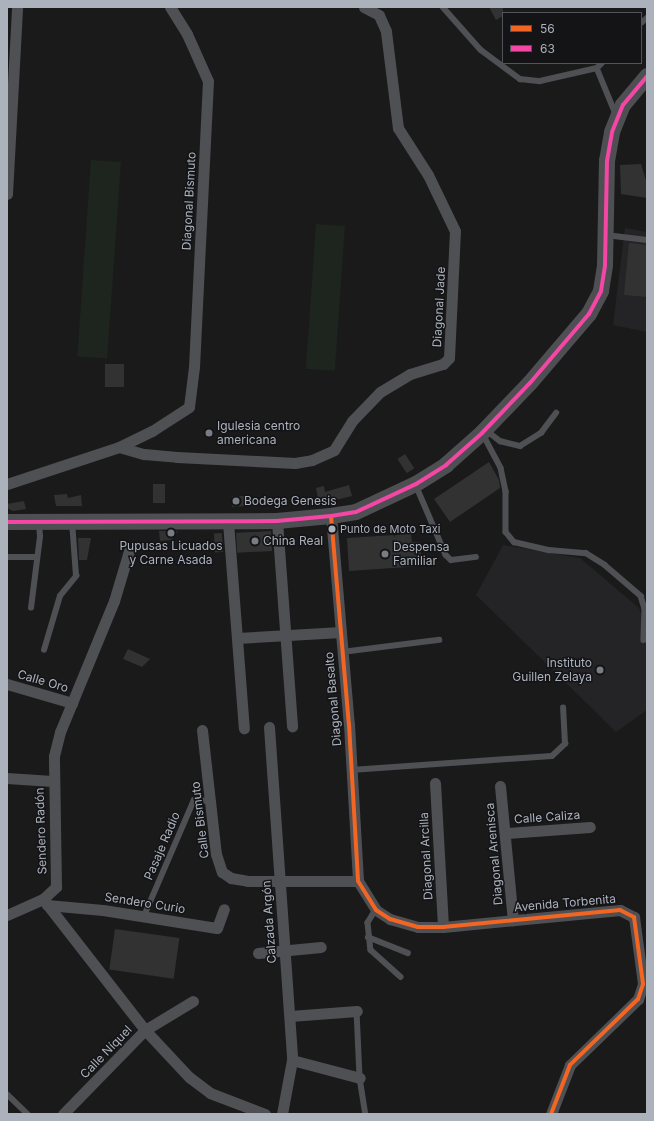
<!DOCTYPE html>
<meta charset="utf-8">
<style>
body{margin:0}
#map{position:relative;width:654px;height:1121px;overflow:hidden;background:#1a1a1b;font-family:Inter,sans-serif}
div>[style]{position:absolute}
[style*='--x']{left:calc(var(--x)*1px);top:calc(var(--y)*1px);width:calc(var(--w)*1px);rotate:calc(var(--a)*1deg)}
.built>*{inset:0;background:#242427}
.green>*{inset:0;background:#1d251e;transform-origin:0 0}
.building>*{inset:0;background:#323233;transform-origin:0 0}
.lane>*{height:5.5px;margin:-2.75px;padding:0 2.75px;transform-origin:2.75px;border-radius:2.75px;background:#4e5054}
.street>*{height:11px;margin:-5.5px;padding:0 5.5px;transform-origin:5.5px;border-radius:5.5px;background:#4e5054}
.secondary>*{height:16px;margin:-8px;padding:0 8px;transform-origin:8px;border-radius:8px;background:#4d4f52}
.bus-1>*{height:4px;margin:-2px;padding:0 2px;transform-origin:2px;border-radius:2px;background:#f26522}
.bus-2>*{height:4px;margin:-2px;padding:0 2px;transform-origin:2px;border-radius:2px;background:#f346a5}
.dots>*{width:11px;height:11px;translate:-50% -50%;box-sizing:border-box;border:2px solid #141417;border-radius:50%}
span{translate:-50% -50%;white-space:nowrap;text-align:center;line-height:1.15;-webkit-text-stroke:3px #141417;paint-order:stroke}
.bus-label{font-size:11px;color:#abb2bc}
.left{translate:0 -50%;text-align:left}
.street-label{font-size:12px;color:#abb2bc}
.poi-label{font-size:12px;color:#abb2bc}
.right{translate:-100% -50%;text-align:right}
.frame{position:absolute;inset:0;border:8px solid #abb2bc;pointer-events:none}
.legend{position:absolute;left:502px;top:12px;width:140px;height:52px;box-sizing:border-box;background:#141417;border:1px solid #505359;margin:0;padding:5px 7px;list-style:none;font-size:12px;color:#abb2bc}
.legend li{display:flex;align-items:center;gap:8px;height:20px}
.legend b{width:20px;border:1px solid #505359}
</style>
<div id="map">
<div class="built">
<div style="clip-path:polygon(625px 228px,647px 232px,647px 332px,613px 325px)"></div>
<div style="clip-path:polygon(503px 545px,580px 558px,639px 608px,647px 631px,647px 710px,616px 732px,476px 595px)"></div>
</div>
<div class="green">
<div style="left:91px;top:160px;width:30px;height:197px;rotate:4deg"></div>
<div style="left:316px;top:224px;width:29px;height:145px;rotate:4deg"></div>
</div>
<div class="building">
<div style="clip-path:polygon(489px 7px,503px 7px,503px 16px,496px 20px)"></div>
<div style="clip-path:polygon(641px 164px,647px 184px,647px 198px,621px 194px,620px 165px)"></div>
<div style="clip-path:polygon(629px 243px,647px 245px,647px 297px,624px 295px)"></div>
<div style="left:105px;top:364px;width:19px;height:23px"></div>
<div style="left:405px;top:454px;width:17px;height:9px;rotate:57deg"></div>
<div style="clip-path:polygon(489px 462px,499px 480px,500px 488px,450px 522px,434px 499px)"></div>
<div style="left:153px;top:484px;width:12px;height:19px"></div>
<div style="clip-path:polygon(349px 485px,352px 496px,319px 504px,316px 488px,324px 486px,325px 492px)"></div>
<div style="clip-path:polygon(67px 494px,68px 498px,81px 495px,82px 506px,56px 506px,54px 495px)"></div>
<div style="clip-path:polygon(232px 496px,247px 496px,248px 506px,232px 507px)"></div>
<div style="clip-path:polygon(24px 501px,26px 509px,13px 511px,7px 508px,7px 504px)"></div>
<div style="clip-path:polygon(159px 531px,178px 531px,172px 540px,160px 541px)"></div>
<div style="left:271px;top:531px;width:20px;height:35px;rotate:87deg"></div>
<div style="left:222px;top:533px;width:19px;height:8px;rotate:87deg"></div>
<div style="clip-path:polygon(411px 534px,412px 542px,420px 542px,422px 566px,349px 571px,347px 538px)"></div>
<div style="clip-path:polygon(78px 538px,91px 538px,87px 560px,79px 560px)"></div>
<div style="clip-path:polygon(128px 649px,150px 659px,142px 667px,123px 659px)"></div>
<div style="left:115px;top:929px;width:65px;height:41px;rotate:8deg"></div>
</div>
<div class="lane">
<div style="--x:443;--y:7;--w:57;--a:48.5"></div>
<div style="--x:481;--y:50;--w:49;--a:36.6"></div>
<div style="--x:520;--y:79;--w:20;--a:6"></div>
<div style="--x:540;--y:81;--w:58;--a:-12.8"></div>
<div style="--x:597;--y:68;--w:7;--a:-45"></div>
<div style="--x:641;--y:23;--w:8;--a:-40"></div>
<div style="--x:597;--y:68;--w:50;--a:67.6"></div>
<div style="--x:606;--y:235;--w:41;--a:7"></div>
<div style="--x:486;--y:430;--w:18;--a:38"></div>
<div style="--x:500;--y:441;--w:21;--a:14"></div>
<div style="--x:520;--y:446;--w:25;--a:-32"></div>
<div style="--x:541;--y:433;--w:25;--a:-53"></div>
<div style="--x:483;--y:434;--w:38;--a:62"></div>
<div style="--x:501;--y:468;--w:24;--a:78"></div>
<div style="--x:506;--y:491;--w:41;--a:90"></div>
<div style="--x:506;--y:532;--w:13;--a:51"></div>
<div style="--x:514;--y:542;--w:36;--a:13"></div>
<div style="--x:549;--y:550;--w:37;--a:5"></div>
<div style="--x:586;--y:553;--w:22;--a:32"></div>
<div style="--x:605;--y:565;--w:48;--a:40.7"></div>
<div style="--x:641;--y:596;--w:14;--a:73"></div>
<div style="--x:645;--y:609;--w:31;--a:92"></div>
<div style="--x:416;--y:485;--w:76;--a:66.8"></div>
<div style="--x:446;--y:555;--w:7;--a:45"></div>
<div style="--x:451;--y:560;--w:25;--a:-7"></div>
<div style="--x:7;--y:557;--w:30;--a:0"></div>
<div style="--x:31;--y:608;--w:72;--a:-82.8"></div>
<div style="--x:40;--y:537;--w:15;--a:-94"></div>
<div style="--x:44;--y:650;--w:56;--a:-73.5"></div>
<div style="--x:60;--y:596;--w:26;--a:-51"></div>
<div style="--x:76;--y:576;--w:54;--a:-94.2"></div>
<div style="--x:342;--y:652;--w:98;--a:-7.1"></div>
<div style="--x:351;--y:770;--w:201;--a:-4"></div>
<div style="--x:552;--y:756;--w:18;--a:-43"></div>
<div style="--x:565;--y:744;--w:36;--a:-93"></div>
<div style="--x:376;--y:910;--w:15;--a:122"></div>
<div style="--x:368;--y:923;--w:27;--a:84"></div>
<div style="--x:371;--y:950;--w:40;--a:42"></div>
<div style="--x:144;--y:916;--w:126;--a:-66.7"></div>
<div style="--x:194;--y:800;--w:17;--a:3"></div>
<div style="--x:368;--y:937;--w:43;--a:21.8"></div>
<div style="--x:357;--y:1011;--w:67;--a:87.4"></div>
<div style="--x:360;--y:1078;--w:36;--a:81"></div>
<div style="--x:7;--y:1094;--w:29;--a:44"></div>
</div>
<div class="street">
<div style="--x:7;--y:194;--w:187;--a:-86.9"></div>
<div style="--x:119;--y:447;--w:26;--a:16"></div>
<div style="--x:144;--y:454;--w:33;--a:5"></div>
<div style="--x:177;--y:457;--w:118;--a:2.9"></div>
<div style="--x:295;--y:463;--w:17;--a:-10"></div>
<div style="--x:312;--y:460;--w:24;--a:-24"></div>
<div style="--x:334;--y:450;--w:34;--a:-58"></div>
<div style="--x:352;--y:421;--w:40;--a:-46"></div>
<div style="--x:380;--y:392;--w:35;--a:-31"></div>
<div style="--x:410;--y:374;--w:34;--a:-17"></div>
<div style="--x:443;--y:364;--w:8;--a:-45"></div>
<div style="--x:449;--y:358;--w:127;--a:-87.3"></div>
<div style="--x:455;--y:231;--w:62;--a:-115.7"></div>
<div style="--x:428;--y:175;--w:56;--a:-122.6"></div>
<div style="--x:398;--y:128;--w:98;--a:-97.1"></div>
<div style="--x:386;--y:31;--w:17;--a:-114"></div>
<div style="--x:379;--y:15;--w:17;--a:-152"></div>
<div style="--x:7;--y:484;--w:118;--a:-18.3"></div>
<div style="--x:119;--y:447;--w:37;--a:-26"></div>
<div style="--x:152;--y:431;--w:44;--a:-33"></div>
<div style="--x:189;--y:407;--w:40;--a:-82.9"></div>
<div style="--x:194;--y:367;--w:286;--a:-87.2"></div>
<div style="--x:208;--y:81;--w:51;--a:-114.1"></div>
<div style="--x:187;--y:34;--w:32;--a:-122"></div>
<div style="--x:331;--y:516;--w:209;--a:85.1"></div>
<div style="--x:349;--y:724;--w:157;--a:86.7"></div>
<div style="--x:358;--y:881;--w:34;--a:58"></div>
<div style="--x:376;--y:910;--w:17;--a:33"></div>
<div style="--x:390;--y:919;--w:29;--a:16"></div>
<div style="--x:418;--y:927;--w:25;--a:0"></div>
<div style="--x:443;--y:927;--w:178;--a:-5.5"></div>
<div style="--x:620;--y:910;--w:16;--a:27"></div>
<div style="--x:634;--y:917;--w:68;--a:82.3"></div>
<div style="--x:643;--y:984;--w:16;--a:108"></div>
<div style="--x:638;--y:999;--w:95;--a:135.9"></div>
<div style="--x:570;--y:1065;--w:53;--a:111.2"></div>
<div style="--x:277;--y:521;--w:206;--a:85.8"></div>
<div style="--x:228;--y:522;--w:207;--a:85.6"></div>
<div style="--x:237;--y:638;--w:104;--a:-3.3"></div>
<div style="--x:7;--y:684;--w:68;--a:16.3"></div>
<div style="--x:269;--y:727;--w:334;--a:86"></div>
<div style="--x:292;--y:1060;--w:55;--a:100.5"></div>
<div style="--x:202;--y:730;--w:125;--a:83.6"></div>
<div style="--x:216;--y:854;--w:19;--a:72"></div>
<div style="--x:222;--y:872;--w:11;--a:34"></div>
<div style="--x:231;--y:878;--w:17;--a:10"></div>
<div style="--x:248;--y:881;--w:110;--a:0"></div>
<div style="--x:7;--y:778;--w:45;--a:3.8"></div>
<div style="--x:435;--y:783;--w:144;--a:86.8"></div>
<div style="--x:500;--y:786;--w:135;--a:84.5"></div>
<div style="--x:506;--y:833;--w:84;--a:-4.1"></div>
<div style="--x:43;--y:899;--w:166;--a:52.1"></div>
<div style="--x:145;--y:1030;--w:64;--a:46.9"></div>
<div style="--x:189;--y:1077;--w:26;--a:37"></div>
<div style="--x:210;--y:1093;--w:59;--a:20.9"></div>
<div style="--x:47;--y:905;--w:56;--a:5.1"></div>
<div style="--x:103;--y:910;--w:115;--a:9"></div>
<div style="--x:217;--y:928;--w:20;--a:-70"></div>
<div style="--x:7;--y:915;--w:39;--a:-24"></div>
<div style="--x:43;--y:899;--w:18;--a:-43"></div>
<div style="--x:56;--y:887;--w:131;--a:-90.9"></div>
<div style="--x:54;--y:756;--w:25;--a:-76"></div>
<div style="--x:60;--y:732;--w:142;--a:-67.6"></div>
<div style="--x:114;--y:601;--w:52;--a:-73.3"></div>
<div style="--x:258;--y:953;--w:63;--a:-5.4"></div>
<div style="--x:290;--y:1016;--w:67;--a:-4.3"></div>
<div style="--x:292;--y:1060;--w:70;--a:14.8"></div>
<div style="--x:63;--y:1114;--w:117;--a:-45.7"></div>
<div style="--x:145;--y:1030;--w:56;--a:-31.1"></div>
</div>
<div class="secondary">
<div style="--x:7;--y:522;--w:270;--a:-0.2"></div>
<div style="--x:277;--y:521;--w:54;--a:-5.3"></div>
<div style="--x:331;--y:516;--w:25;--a:-9"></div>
<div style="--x:356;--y:512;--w:66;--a:-25"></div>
<div style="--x:416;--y:484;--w:36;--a:-32"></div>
<div style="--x:446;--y:465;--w:48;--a:-41.6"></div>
<div style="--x:482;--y:433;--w:69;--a:-46.2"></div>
<div style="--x:530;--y:383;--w:91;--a:-49.5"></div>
<div style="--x:589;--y:314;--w:26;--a:-62"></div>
<div style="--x:601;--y:291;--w:26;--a:-81"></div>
<div style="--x:605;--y:265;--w:104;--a:-88.9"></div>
<div style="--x:607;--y:161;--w:29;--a:-80"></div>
<div style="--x:612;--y:132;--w:29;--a:-68"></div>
<div style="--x:623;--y:105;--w:38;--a:-50"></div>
</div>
<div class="bus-1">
<div style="--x:331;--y:516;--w:209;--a:85.1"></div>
<div style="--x:349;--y:724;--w:157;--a:86.7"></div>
<div style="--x:358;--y:881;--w:34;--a:58"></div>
<div style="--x:376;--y:910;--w:17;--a:33"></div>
<div style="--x:390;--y:919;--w:29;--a:16"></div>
<div style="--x:418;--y:927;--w:25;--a:0"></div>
<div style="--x:443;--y:927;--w:178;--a:-5.5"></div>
<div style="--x:620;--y:910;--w:16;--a:27"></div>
<div style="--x:634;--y:917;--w:68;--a:82.3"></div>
<div style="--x:643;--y:984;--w:16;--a:108"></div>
<div style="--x:638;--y:999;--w:95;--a:135.9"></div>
<div style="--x:570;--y:1065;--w:53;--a:111.2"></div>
</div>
<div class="bus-2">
<div style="--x:7;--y:522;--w:270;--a:-0.2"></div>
<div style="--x:277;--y:521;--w:54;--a:-5.3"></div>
<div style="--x:331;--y:516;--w:25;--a:-9"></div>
<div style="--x:356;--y:512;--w:66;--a:-25"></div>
<div style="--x:416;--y:484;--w:36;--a:-32"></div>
<div style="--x:446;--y:465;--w:48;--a:-41.6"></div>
<div style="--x:482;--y:433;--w:69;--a:-46.2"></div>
<div style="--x:530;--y:383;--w:91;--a:-49.5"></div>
<div style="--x:589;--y:314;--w:26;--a:-62"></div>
<div style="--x:601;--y:291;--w:26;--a:-81"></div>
<div style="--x:605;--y:265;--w:104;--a:-88.9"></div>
<div style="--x:607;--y:161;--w:29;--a:-80"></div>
<div style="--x:612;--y:132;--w:29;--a:-68"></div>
<div style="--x:623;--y:105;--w:38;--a:-50"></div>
</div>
<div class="dots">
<div style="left:209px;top:433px;background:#787d84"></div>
<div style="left:236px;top:501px;background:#787d84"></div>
<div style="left:332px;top:529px;background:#abb2bc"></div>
<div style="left:171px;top:533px;background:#787d84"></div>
<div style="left:255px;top:541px;background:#787d84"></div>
<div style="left:385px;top:554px;background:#787d84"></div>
<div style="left:600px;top:670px;background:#787d84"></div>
</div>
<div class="bus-label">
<span class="left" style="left:340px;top:529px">Punto de Moto Taxi</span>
</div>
<div class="street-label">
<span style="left:189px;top:201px;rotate:-87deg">Diagonal Bismuto</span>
<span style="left:439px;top:307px;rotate:-87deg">Diagonal Jade</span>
<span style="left:43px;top:681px;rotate:16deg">Calle Oro</span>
<span style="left:333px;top:699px;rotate:-95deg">Diagonal Basalto</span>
<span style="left:547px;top:817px;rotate:-4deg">Calle Caliza</span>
<span style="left:200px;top:820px;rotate:-97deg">Calle Bismuto</span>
<span style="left:41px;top:831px;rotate:-92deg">Sendero Radón</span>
<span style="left:162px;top:846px;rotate:-67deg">Pasaje Radio</span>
<span style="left:494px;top:854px;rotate:-95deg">Diagonal Arenisca</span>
<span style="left:426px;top:856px;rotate:-93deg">Diagonal Arcilla</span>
<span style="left:145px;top:903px;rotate:9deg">Sendero Curio</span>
<span style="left:565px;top:903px;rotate:-5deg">Avenida Torbenita</span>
<span style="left:269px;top:922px;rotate:-94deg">Calzada Argón</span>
<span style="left:106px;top:1052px;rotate:-46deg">Calle Níquel</span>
</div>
<div class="poi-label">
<span class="left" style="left:217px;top:433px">Igulesia centro<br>americana</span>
<span class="left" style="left:244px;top:501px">Bodega Genesis</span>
<span class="left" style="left:263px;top:541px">China Real</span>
<span style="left:171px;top:553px">Pupusas Licuados<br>y Carne Asada</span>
<span class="left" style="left:393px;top:554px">Despensa<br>Familiar</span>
<span class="right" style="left:592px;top:670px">Instituto<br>Guillen Zelaya</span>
</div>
<div class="frame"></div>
<ul class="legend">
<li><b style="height:5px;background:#f26522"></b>56</li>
<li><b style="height:5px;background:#f346a5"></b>63</li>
</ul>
</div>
